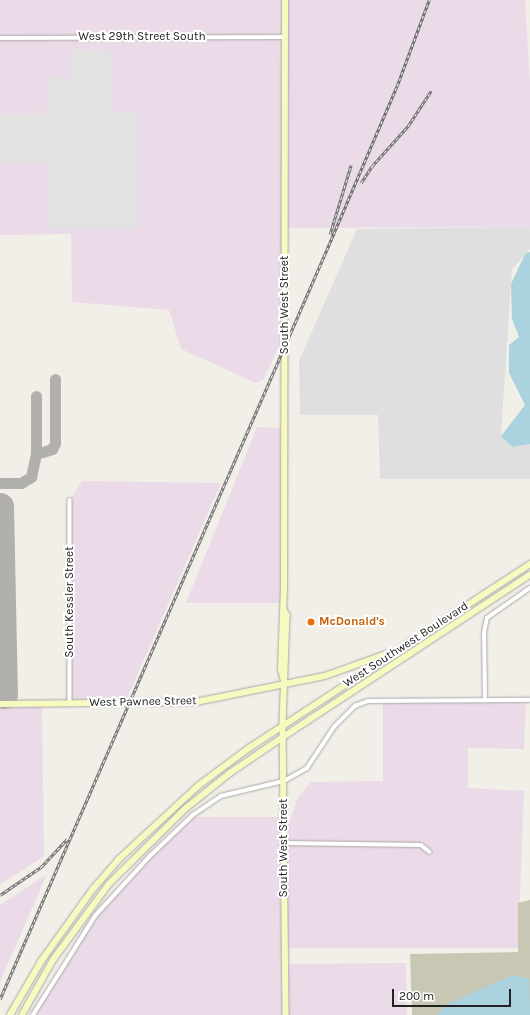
<!DOCTYPE html>
<style>
body{margin:0}
#map{position:relative;width:530px;height:1015px;overflow:hidden;background:#f2efe9;font-family:Karla,sans-serif}
div>[style]{position:absolute}
[style*='--x']{left:calc(var(--x)*1px);top:calc(var(--y)*1px);width:calc(var(--w)*1px);rotate:calc(var(--a)*1deg)}
.residential>*{inset:0;background:#e0dfdf}
.industrial>*{inset:0;background:#ebdbe8}
.construction>*{inset:0;background:#c7c7b4}
.parking>*{inset:0;background:#e2e2e2}
.water>*{inset:0;background:#aad3df}
.taxiway>*{height:11px;margin:-5.5px;padding:0 5.5px;transform-origin:5.5px;border-radius:5.5px;background:#b1b0ac}
.runway>*{height:27px;margin:-13.5px;padding:0 13.5px;transform-origin:13.5px;border-radius:13.5px;background:#b1b0ac}
.roads{filter:drop-shadow(0 0 1px #a9a9a9) drop-shadow(0 0 1px #a9a9a9)}
.street>*{height:3.5px;margin:-1.75px;padding:0 1.75px;transform-origin:1.75px;border-radius:1.75px;background:#fff}
.secondary>*{height:5.5px;margin:-2.75px;padding:0 2.75px;transform-origin:2.75px;border-radius:2.75px;background:#f7fabf}
.rail>*{height:2.5px;margin-top:-1.25px;transform-origin:0;background:repeating-linear-gradient(90deg,#fff 0 3px,#707070 0 6px);box-sizing:border-box;border-block:1px solid #707070}
.dots>*{width:11px;height:11px;translate:-50% -50%;box-sizing:border-box;border:2px solid #fff;border-radius:50%}
span{translate:-50% -50%;white-space:nowrap;text-align:center;line-height:1.15;-webkit-text-stroke:4px #fff;paint-order:stroke}
.street-label{font-size:12px;color:#222}
.food-label{font-size:12px;color:#c56008;font-weight:700}
.left{translate:0 -50%;text-align:left}
.scale{position:absolute;left:392px;top:989px;width:119px;height:18px;box-sizing:border-box;border:2px solid #222;border-top:0;padding-left:5px;font-size:12px;line-height:14px;white-space:nowrap;color:#222;-webkit-text-stroke:3px #fff;paint-order:stroke}
</style>
<div id="map">
<div class="residential">
<div style="clip-path:polygon(530px 227px,530px 249px,512px 269px,501px 436px,512px 447px,530px 444px,530px 479px,380px 479px,378px 415px,300px 415px,299px 361px,357px 229px)"></div>
</div>
<div class="industrial">
<div style="clip-path:polygon(0 0,525px 0,530px 83px,530px 227px,285px 228px,285px 333px,264px 379px,256px 383px,181px 349px,169px 310px,72px 302px,71px 234px,0 235px)"></div>
<div style="clip-path:polygon(257px 427px,285px 428px,284px 603px,186px 603px)"></div>
<div style="clip-path:polygon(82px 481px,221px 483px,125px 703px,70px 704px,70px 500px)"></div>
<div style="clip-path:polygon(526px 700px,524px 749px,468px 748px,468px 788px,524px 791px,518px 948px,285px 948px,286px 964px,406px 963px,407px 1015px,33px 1015px,95px 915px,191px 817px,284px 817px,285px 836px,298px 797px,311px 782px,383px 781px,383px 701px)"></div>
<div style="clip-path:polygon(0 704px,42px 704px,44px 856px,0 885px)"></div>
<div style="clip-path:polygon(47px 874px,0 982px,0 905px)"></div>
</div>
<div class="construction">
<div style="clip-path:polygon(530px 900px,530px 1015px,412px 1015px,410px 954px,518px 952px,518px 903px)"></div>
</div>
<div class="parking">
<div style="clip-path:polygon(72px 50px,111px 50px,112px 113px,138px 113px,138px 228px,49px 229px,49px 163px,0 163px,0 114px,46px 114px,47px 78px,72px 78px)"></div>
</div>
<div class="water">
<div style="clip-path:polygon(530px 252px,530px 444px,512px 447px,501px 436px,525px 405px,509px 373px,509px 345px,519px 337px,512px 319px,511px 284px,525px 254px)"></div>
<div style="clip-path:polygon(513px 975px,529px 979px,530px 1015px,437px 1015px,448px 1004px)"></div>
</div>
<div class="taxiway">
<div style="--x:36;--y:454;--w:17;--a:-17"></div>
<div style="--x:52;--y:449;--w:7;--a:-63"></div>
<div style="--x:55;--y:443;--w:64;--a:-90"></div>
<div style="--x:0;--y:483;--w:21;--a:0"></div>
<div style="--x:21;--y:483;--w:12;--a:-31"></div>
<div style="--x:31;--y:477;--w:24;--a:-78"></div>
<div style="--x:36;--y:454;--w:58;--a:-90"></div>
</div>
<div class="runway">
<div style="--x:0;--y:506;--w:189;--a:88.8"></div>
</div>
<div class="roads">
<div class="street">
<div style="--x:0;--y:38;--w:285;--a:-0.2"></div>
<div style="--x:70;--y:500;--w:204;--a:90"></div>
<div style="--x:485;--y:701;--w:68;--a:-90.8"></div>
<div style="--x:484;--y:633;--w:15;--a:-79"></div>
<div style="--x:487;--y:618;--w:52;--a:-34.9"></div>
<div style="--x:285;--y:843;--w:136;--a:0.8"></div>
<div style="--x:421;--y:845;--w:11;--a:38"></div>
<div style="--x:33;--y:1015;--w:117;--a:-57.9"></div>
<div style="--x:95;--y:916;--w:80;--a:-47.5"></div>
<div style="--x:149;--y:857;--w:61;--a:-43.7"></div>
<div style="--x:193;--y:815;--w:34;--a:-34"></div>
<div style="--x:221;--y:796;--w:65;--a:-13.4"></div>
<div style="--x:284;--y:781;--w:26;--a:-29"></div>
<div style="--x:307;--y:768;--w:49;--a:-56.6"></div>
<div style="--x:334;--y:727;--w:30;--a:-45"></div>
<div style="--x:355;--y:706;--w:14;--a:-21"></div>
<div style="--x:368;--y:701;--w:162;--a:-0.4"></div>
</div>
<div class="secondary">
<div style="--x:284;--y:610;--w:6;--a:59"></div>
<div style="--x:287;--y:615;--w:111;--a:92.1"></div>
<div style="--x:283;--y:726;--w:289;--a:89.4"></div>
<div style="--x:284;--y:681;--w:11;--a:-105"></div>
<div style="--x:281;--y:670;--w:80;--a:-87.9"></div>
<div style="--x:284;--y:590;--w:590;--a:-89.9"></div>
<div style="--x:0;--y:704;--w:196;--a:-0.6"></div>
<div style="--x:196;--y:702;--w:132;--a:-11.4"></div>
<div style="--x:325;--y:676;--w:68;--a:-19.8"></div>
<div style="--x:10;--y:1015;--w:64;--a:-59.8"></div>
<div style="--x:42;--y:960;--w:87;--a:-54.3"></div>
<div style="--x:93;--y:889;--w:40;--a:-49"></div>
<div style="--x:119;--y:859;--w:108;--a:-42.7"></div>
<div style="--x:198;--y:786;--w:64;--a:-36.7"></div>
<div style="--x:249;--y:748;--w:336;--a:-33.2"></div>
<div style="--x:22;--y:1015;--w:63;--a:-60.6"></div>
<div style="--x:53;--y:960;--w:94;--a:-53.6"></div>
<div style="--x:109;--y:884;--w:107;--a:-44.6"></div>
<div style="--x:185;--y:809;--w:58;--a:-38.7"></div>
<div style="--x:230;--y:773;--w:64;--a:-34.2"></div>
<div style="--x:283;--y:737;--w:295;--a:-33.3"></div>
</div>
</div>
<div class="rail">
<div style="--x:361;--y:183;--w:20;--a:-57"></div>
<div style="--x:372;--y:166;--w:54;--a:-48"></div>
<div style="--x:408;--y:126;--w:42;--a:-56.7"></div>
<div style="--x:330;--y:234;--w:72;--a:-73.1"></div>
<div style="--x:0;--y:895;--w:50;--a:-34.3"></div>
<div style="--x:41;--y:867;--w:38;--a:-47"></div>
<div style="--x:0;--y:999;--w:811;--a:-66.44"></div>
<div style="--x:324;--y:256;--w:185;--a:-66.8"></div>
<div style="--x:397;--y:86;--w:92;--a:-69.6"></div>
</div>
<div class="dots">
<div style="left:311px;top:622px;background:#e8710a"></div>
</div>
<div class="street-label">
<span style="left:142px;top:37px">West 29th Street South</span>
<span style="left:285px;top:305px;rotate:-90deg">South West Street</span>
<span style="left:70px;top:602px;rotate:-90deg">South Kessler Street</span>
<span style="left:406px;top:645px;rotate:-33deg">West Southwest Boulevard</span>
<span style="left:143px;top:702px;rotate:-1deg">West Pawnee Street</span>
<span style="left:284px;top:848px;rotate:-90deg">South West Street</span>
</div>
<div class="food-label">
<span class="left" style="left:319px;top:622px">McDonald's</span>
</div>
<div class="scale">200 m</div>
</div>
